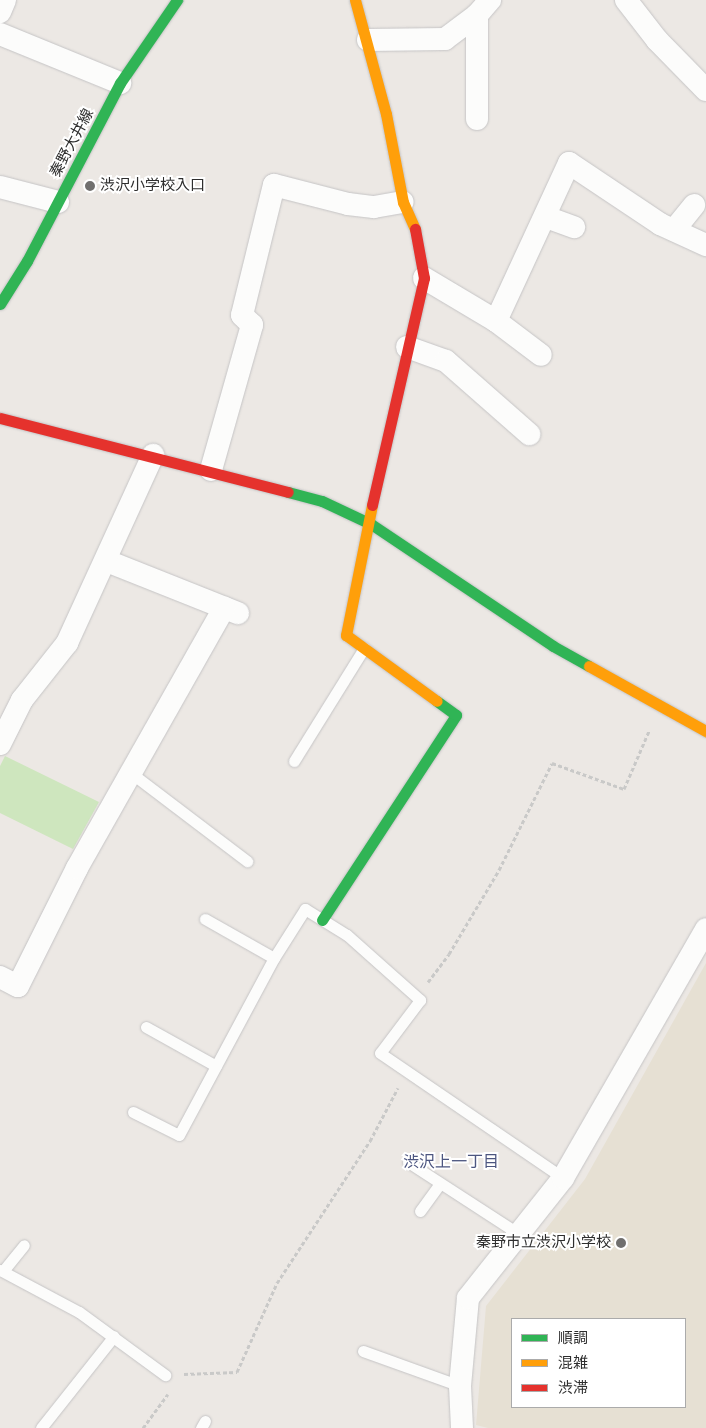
<!DOCTYPE html>
<html>
<head>
<meta charset="utf-8">
<style>
	body { margin:0 }
	#map { position:relative; width:706px; height:1428px; overflow:hidden; background:#ece8e4; font-family:"Source Sans 3","Noto Sans JP",sans-serif }
	div>[style] { position:absolute }
	.education>* { inset:0; background:#e6e0d3 }
	.green>* { inset:0; background:#cee6be }
	.path>* { height:3px; margin-top:-1.5px; transform-origin:0; background:repeating-linear-gradient(90deg,#c9c9c8 0 4px,transparent 0 6.5px) }
	.roads { filter:drop-shadow(0 0 1px #c5c4c5) drop-shadow(0 0 1px #c5c4c5) }
	.lane>* { height:11px; margin:-5.5px; padding:0 5.5px; transform-origin:5.5px; border-radius:5.5px; background:#fcfcfb }
	.street>* { height:22px; margin:-11px; padding:0 11px; transform-origin:11px; border-radius:11px; background:#fcfcfb }
	.fast>* { height:11px; margin:-5.5px; padding:0 5.5px; transform-origin:5.5px; border-radius:5.5px; background:#30b455 }
	.slow>* { height:11px; margin:-5.5px; padding:0 5.5px; transform-origin:5.5px; border-radius:5.5px; background:#ff9f0a }
	.jam>* { height:11px; margin:-5.5px; padding:0 5.5px; transform-origin:5.5px; border-radius:5.5px; background:#e5322d }
	.dots>* { width:14px; height:14px; translate:-50% -50%; box-sizing:border-box; border:2px solid #fff; border-radius:50% }
	span { translate:-50% -50%; white-space:nowrap; text-align:center; line-height:1.15; -webkit-text-stroke:4px #fff; paint-order:stroke }
	.street-label { font-size:15px; color:#2e2e2e }
	.poi-label { font-size:15px; color:#2e2e2e }
	.left { translate:0 -50%; text-align:left }
	.right { translate:-100% -50%; text-align:right }
	.neighbourhood-label { font-size:16px; color:#4d5680 }
	.legend { position:absolute; left:511px; top:1318px; width:175px; height:90px; box-sizing:border-box; background:#fff; border:1px solid #ababab; margin:0; padding:6px 9px; list-style:none; font-size:15px; color:#2e2e2e }
	.legend li { display:flex; align-items:center; gap:10px; height:25px }
	.legend b { width:25px; border:1px solid #ababab }
</style>
</head>
<body>
<div id="map">
	<div class="education">
		<div style="clip-path:polygon(evenodd,706px 963px,706px 1428px,488px 1428px,476px 1425px,486px 1306px,585px 1179px,706px 963px,512px 1319px,685px 1319px,685px 1407px,512px 1407px,512px 1319px)"></div>
	</div>
	<div class="green">
		<div style="clip-path:polygon(5px 756px,99px 802px,73px 849px,0 813px,0 766px)"></div>
	</div>
	<div class="path">
		<div style="left:428px;top:982px;width:35px;rotate:-53deg"></div>
		<div style="left:449px;top:954px;width:98px;rotate:-59.2deg"></div>
		<div style="left:499px;top:870px;width:119px;rotate:-63.6deg"></div>
		<div style="left:552px;top:763px;width:77px;rotate:19.9deg"></div>
		<div style="left:624px;top:789px;width:63px;rotate:-66.7deg"></div>
		<div style="left:184px;top:1374px;width:53px;rotate:-2.2deg"></div>
		<div style="left:237px;top:1372px;width:98px;rotate:-65.8deg"></div>
		<div style="left:277px;top:1283px;width:170px;rotate:-56.8deg"></div>
		<div style="left:370px;top:1141px;width:60px;rotate:-62.2deg"></div>
		<div style="left:143px;top:1428px;width:42px;rotate:-53.7deg"></div>
	</div>
	<div class="roads">
		<div class="lane">
			<div style="left:294px;top:761px;width:133px;rotate:-58.2deg"></div>
			<div style="left:131px;top:773px;width:146px;rotate:37.2deg"></div>
			<div style="left:205px;top:919px;width:79px;rotate:29.5deg"></div>
			<div style="left:146px;top:1027px;width:80px;rotate:29.1deg"></div>
			<div style="left:133px;top:1112px;width:51px;rotate:26.6deg"></div>
			<div style="left:179px;top:1135px;width:201px;rotate:-61.8deg"></div>
			<div style="left:274px;top:958px;width:58px;rotate:-57.7deg"></div>
			<div style="left:305px;top:909px;width:49px;rotate:31.8deg"></div>
			<div style="left:347px;top:935px;width:98px;rotate:41.7deg"></div>
			<div style="left:420px;top:1000px;width:66px;rotate:127deg"></div>
			<div style="left:380px;top:1053px;width:222px;rotate:34.3deg"></div>
			<div style="left:408px;top:1162px;width:132px;rotate:33deg"></div>
			<div style="left:420px;top:1211px;width:34px;rotate:-54deg"></div>
			<div style="left:0;top:1270px;width:89px;rotate:28deg"></div>
			<div style="left:79px;top:1312px;width:107px;rotate:36.2deg"></div>
			<div style="left:3px;top:1271px;width:33px;rotate:-51deg"></div>
			<div style="left:363px;top:1351px;width:103px;rotate:19.8deg"></div>
			<div style="left:41px;top:1428px;width:117px;rotate:-51.6deg"></div>
			<div style="left:201px;top:1428px;width:8px;rotate:-60deg"></div>
		</div>
		<div class="street">
			<div style="left:626px;top:0;width:51px;rotate:52.2deg"></div>
			<div style="left:657px;top:40px;width:70px;rotate:45.6deg"></div>
			<div style="left:0;top:12px;width:13px;rotate:-67deg"></div>
			<div style="left:0;top:34px;width:130px;rotate:22.2deg"></div>
			<div style="left:368px;top:40px;width:77px;rotate:-0.7deg"></div>
			<div style="left:445px;top:39px;width:40px;rotate:-37deg"></div>
			<div style="left:477px;top:15px;width:20px;rotate:-49deg"></div>
			<div style="left:477px;top:119px;width:104px;rotate:-90deg"></div>
			<div style="left:0;top:187px;width:60px;rotate:14.5deg"></div>
			<div style="left:546px;top:217px;width:30px;rotate:20deg"></div>
			<div style="left:674px;top:230px;width:32px;rotate:-51deg"></div>
			<div style="left:424px;top:278px;width:84px;rotate:30.8deg"></div>
			<div style="left:496px;top:321px;width:174px;rotate:-65.2deg"></div>
			<div style="left:569px;top:163px;width:110px;rotate:33.8deg"></div>
			<div style="left:660px;top:224px;width:51px;rotate:24.5deg"></div>
			<div style="left:496px;top:321px;width:56px;rotate:37.1deg"></div>
			<div style="left:407px;top:347px;width:41px;rotate:19.7deg"></div>
			<div style="left:446px;top:361px;width:111px;rotate:41.3deg"></div>
			<div style="left:211px;top:470px;width:151px;rotate:-74.2deg"></div>
			<div style="left:252px;top:325px;width:14px;rotate:-135deg"></div>
			<div style="left:242px;top:315px;width:134px;rotate:-76.2deg"></div>
			<div style="left:274px;top:185px;width:76px;rotate:14.4deg"></div>
			<div style="left:348px;top:204px;width:26px;rotate:7deg"></div>
			<div style="left:374px;top:207px;width:29px;rotate:-10deg"></div>
			<div style="left:107px;top:561px;width:141px;rotate:21.7deg"></div>
			<div style="left:0;top:744px;width:49px;rotate:-63.4deg"></div>
			<div style="left:22px;top:700px;width:73px;rotate:-51.7deg"></div>
			<div style="left:67px;top:643px;width:207px;rotate:-65.4deg"></div>
			<div style="left:0;top:977px;width:20px;rotate:27deg"></div>
			<div style="left:18px;top:986px;width:132px;rotate:-63.4deg"></div>
			<div style="left:77px;top:868px;width:299px;rotate:-60.5deg"></div>
			<div style="left:462px;top:1428px;width:42px;rotate:-92.7deg"></div>
			<div style="left:460px;top:1386px;width:88px;rotate:-84.8deg"></div>
			<div style="left:468px;top:1298px;width:153px;rotate:-51.6deg"></div>
			<div style="left:563px;top:1178px;width:287px;rotate:-60.1deg"></div>
		</div>
		<div class="fast">
			<div style="left:0;top:304px;width:51px;rotate:-57.9deg"></div>
			<div style="left:27px;top:261px;width:201px;rotate:-62.4deg"></div>
			<div style="left:120px;top:83px;width:101px;rotate:-55.5deg"></div>
			<div style="left:288px;top:492px;width:35px;rotate:15deg"></div>
			<div style="left:322px;top:501px;width:54px;rotate:25.1deg"></div>
			<div style="left:371px;top:524px;width:219px;rotate:33.8deg"></div>
			<div style="left:553px;top:646px;width:41px;rotate:29.1deg"></div>
			<div style="left:322px;top:920px;width:245px;rotate:-56.8deg"></div>
			<div style="left:456px;top:715px;width:24px;rotate:-144deg"></div>
		</div>
		<div class="slow">
			<div style="left:355px;top:0;width:118px;rotate:74.8deg"></div>
			<div style="left:386px;top:114px;width:90px;rotate:79.1deg"></div>
			<div style="left:403px;top:202px;width:30px;rotate:66deg"></div>
			<div style="left:372px;top:505px;width:133px;rotate:101.3deg"></div>
			<div style="left:346px;top:635px;width:112px;rotate:36deg"></div>
			<div style="left:589px;top:666px;width:134px;rotate:29.1deg"></div>
		</div>
		<div class="jam">
			<div style="left:0;top:418px;width:297px;rotate:14.4deg"></div>
			<div style="left:372px;top:505px;width:233px;rotate:-77.1deg"></div>
			<div style="left:424px;top:278px;width:50px;rotate:-100.4deg"></div>
		</div>
	</div>
	<div class="dots">
		<div style="left:90px;top:186px;background:#706f6e"></div>
		<div style="left:621px;top:1243px;background:#706f6e"></div>
	</div>
	<div class="street-label">
		<span style="left:72px;top:143px;rotate:-62deg">秦野大井線</span>
	</div>
	<div class="poi-label">
		<span class="left" style="left:100px;top:186px">渋沢小学校入口</span>
		<span class="right" style="left:611px;top:1243px">秦野市立渋沢小学校</span>
	</div>
	<div class="neighbourhood-label">
		<span style="left:451px;top:1162px">渋沢上一丁目</span>
	</div>
	<ul class="legend">
	<li><b style="height:6px;background:#30b455"></b>順調</li>
	<li><b style="height:6px;background:#ff9f0a"></b>混雑</li>
	<li><b style="height:6px;background:#e5322d"></b>渋滞</li>
	</ul>
</div>
</body>
</html>
